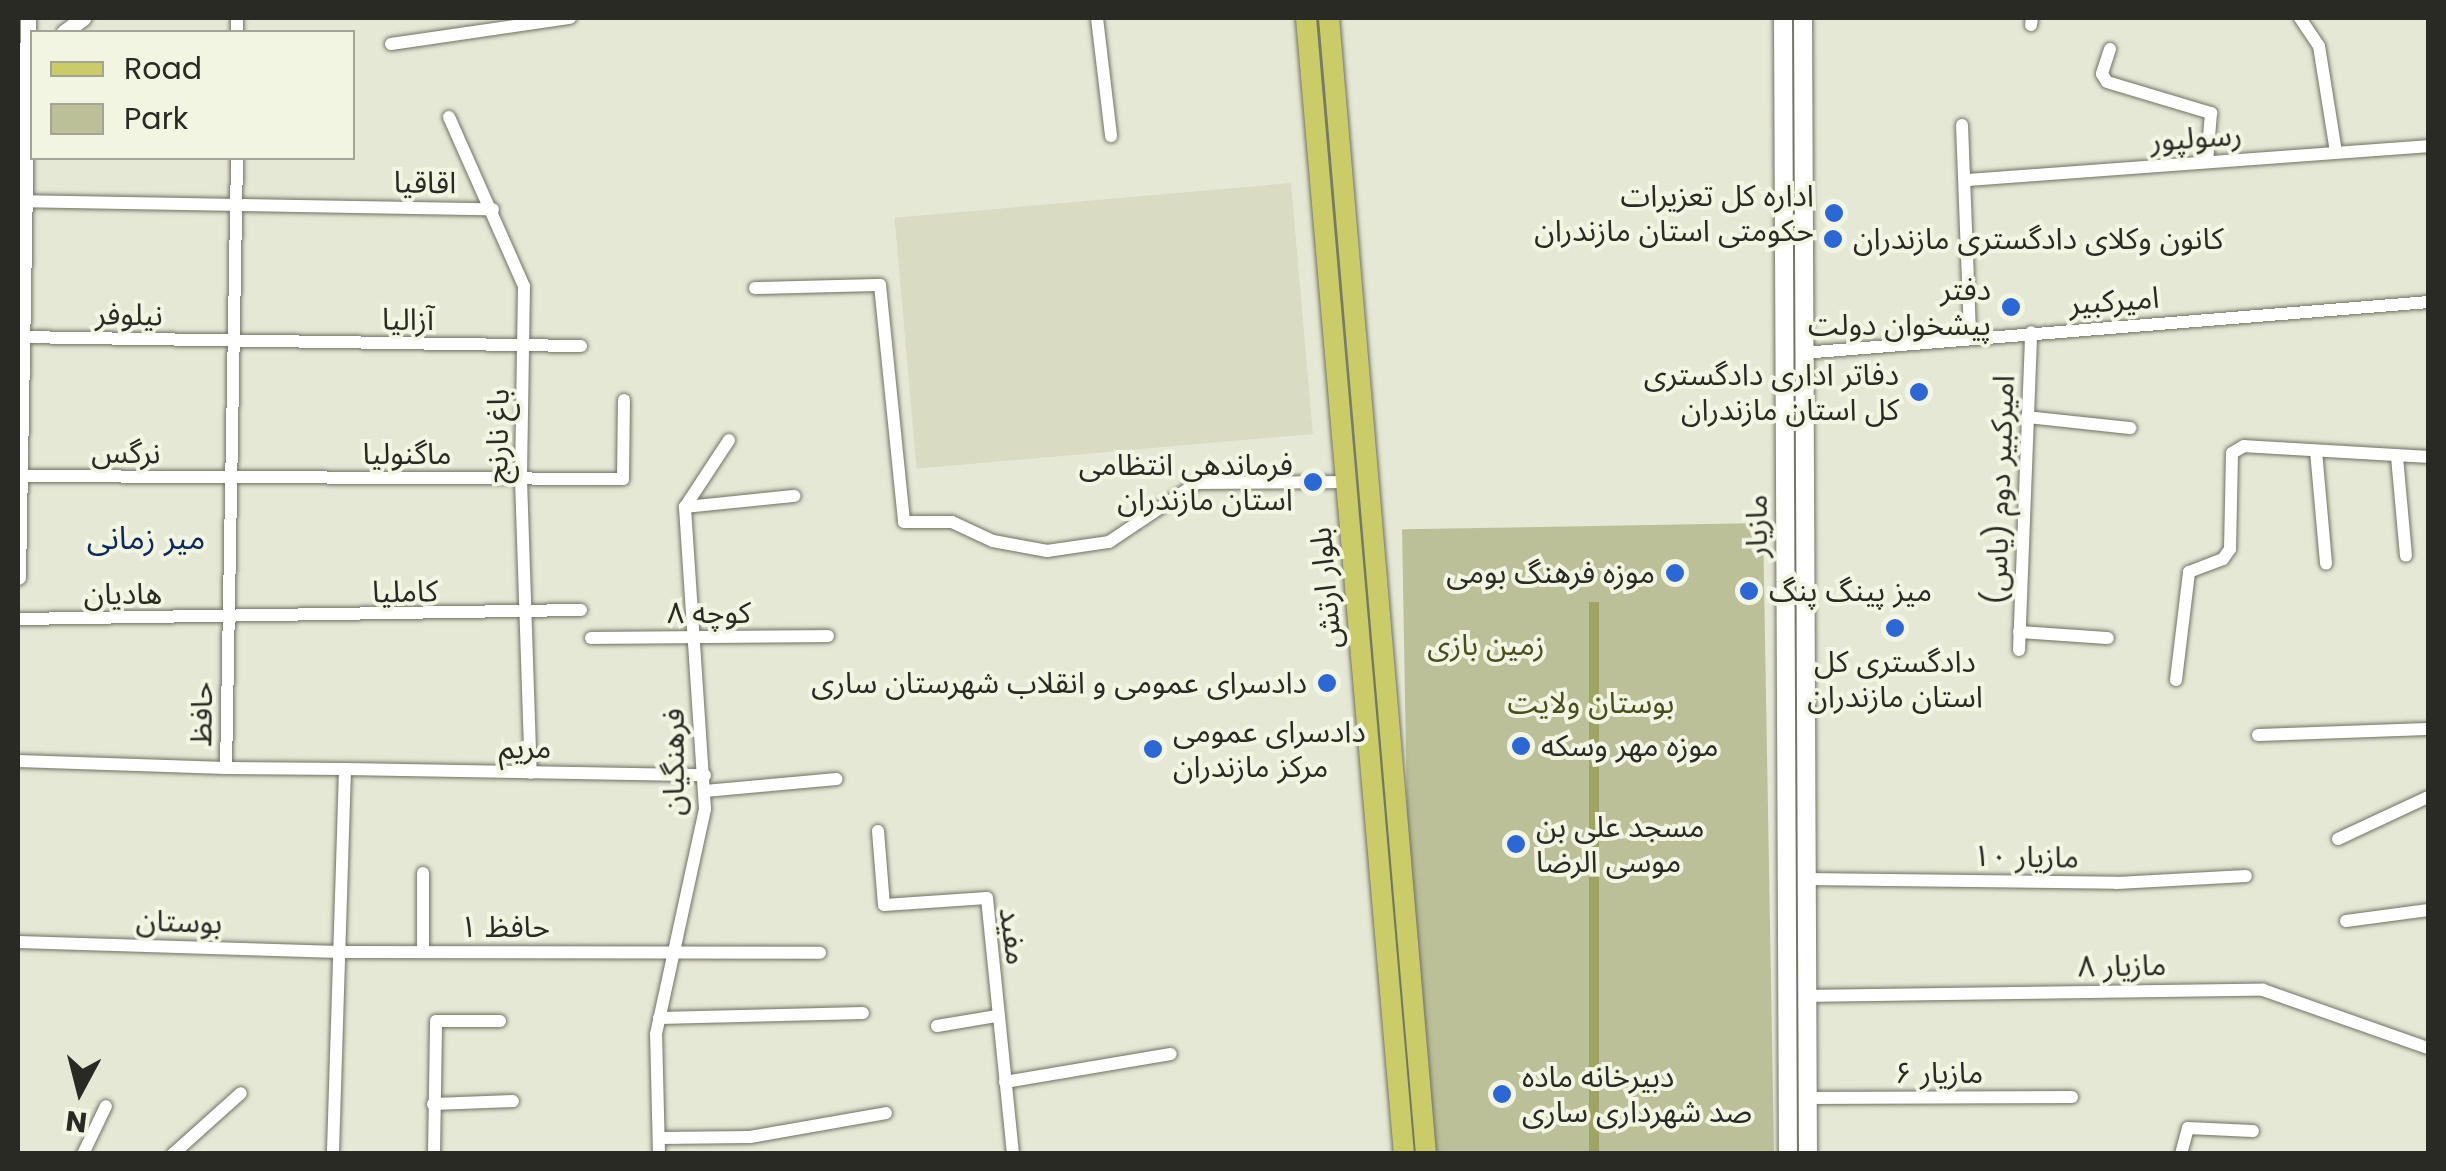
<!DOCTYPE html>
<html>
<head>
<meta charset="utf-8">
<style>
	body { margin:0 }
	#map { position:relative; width:2446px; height:1171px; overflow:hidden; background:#e6e8d6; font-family:Poppins,"Noto Sans Arabic",sans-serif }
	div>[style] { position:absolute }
	.built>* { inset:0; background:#d9dcc3; transform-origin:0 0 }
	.green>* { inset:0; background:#bcc098; transform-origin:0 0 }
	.water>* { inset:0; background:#9fa463; transform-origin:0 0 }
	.roads { filter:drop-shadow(0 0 2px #707262) drop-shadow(0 0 2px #707262) }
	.minor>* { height:12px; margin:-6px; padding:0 6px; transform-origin:6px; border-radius:6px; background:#fff }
	.tertiary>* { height:15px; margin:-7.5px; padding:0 7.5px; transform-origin:7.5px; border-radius:7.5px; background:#fff }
	.secondary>* { height:18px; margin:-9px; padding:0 9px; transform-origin:9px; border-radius:9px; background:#fff }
	.primary>* { height:20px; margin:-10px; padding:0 10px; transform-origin:10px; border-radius:10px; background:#cacd67 }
	.dots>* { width:28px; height:28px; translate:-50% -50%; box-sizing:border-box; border:5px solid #f3f5e3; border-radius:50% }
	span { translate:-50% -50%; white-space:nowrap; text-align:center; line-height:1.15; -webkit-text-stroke:8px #f3f5e3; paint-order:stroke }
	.street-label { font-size:30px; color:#292a24 }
	.poi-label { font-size:30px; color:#292a24 }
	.right { translate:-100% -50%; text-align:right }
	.left { translate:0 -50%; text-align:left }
	.park-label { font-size:30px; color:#4a4d1c }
	.neighbourhood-label { font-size:32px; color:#0c295d }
	.frame { position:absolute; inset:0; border:20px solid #292a24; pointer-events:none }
	.legend { position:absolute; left:30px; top:30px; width:325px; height:130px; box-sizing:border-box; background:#f3f5e3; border:2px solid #a2a497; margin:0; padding:12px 18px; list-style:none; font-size:30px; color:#292a24 }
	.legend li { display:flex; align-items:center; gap:20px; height:50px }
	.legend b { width:50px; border:2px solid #a2a497 }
	.north { position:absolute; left:30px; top:1041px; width:100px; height:100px; -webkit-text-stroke:8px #f3f5e3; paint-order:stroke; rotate:187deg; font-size:28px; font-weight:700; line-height:40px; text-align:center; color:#292a24 }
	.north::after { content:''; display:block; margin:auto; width:35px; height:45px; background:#292a24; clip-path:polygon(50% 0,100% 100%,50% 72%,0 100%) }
</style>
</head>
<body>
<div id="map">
	<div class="built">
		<div style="left:1291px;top:183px;width:252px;height:398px;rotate:85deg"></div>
	</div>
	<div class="green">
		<div style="clip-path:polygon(1312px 18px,1322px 18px,1354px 324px,1340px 325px)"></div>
		<div style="clip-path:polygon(1796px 18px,1800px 519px,1789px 518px,1788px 19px)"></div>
		<div style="clip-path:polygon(1367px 504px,1422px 1149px,1411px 1149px,1354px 505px)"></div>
		<div style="left:1763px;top:523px;width:630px;height:361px;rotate:89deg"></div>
		<div style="clip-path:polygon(1801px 529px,1801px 913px,1792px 913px,1789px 530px)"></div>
		<div style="clip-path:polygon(1793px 998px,1802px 998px,1804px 1153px,1792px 1154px)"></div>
	</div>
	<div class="water">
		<div style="left:1589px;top:602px;width:10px;height:551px"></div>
	</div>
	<div class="roads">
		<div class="minor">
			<div style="left:1097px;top:18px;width:119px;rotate:83.2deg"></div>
			<div style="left:2300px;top:18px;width:34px;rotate:56deg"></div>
			<div style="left:2319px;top:46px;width:107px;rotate:80.9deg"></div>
			<div style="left:2031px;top:25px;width:7px;rotate:-82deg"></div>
			<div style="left:237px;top:32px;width:14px;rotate:-90deg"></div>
			<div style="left:391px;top:44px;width:181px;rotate:-8.3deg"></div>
			<div style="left:2110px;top:49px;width:26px;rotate:108deg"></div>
			<div style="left:2102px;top:74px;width:9px;rotate:58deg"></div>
			<div style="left:2107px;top:82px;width:109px;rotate:16.6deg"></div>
			<div style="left:2211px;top:113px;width:49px;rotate:94.7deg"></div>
			<div style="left:449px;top:117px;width:185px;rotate:66.1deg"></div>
			<div style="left:524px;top:286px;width:193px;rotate:90.9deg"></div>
			<div style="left:521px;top:479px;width:294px;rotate:88.1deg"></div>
			<div style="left:1962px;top:125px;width:213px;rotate:87.8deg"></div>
			<div style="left:237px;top:158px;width:610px;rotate:91.03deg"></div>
			<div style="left:226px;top:768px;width:119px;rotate:0.5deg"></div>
			<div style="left:345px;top:769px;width:385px;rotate:91.8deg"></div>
			<div style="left:1967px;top:180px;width:462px;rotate:-4.2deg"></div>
			<div style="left:18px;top:201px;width:475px;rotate:1deg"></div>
			<div style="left:755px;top:288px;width:125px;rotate:-1.4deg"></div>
			<div style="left:880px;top:285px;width:238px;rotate:84.2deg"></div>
			<div style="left:904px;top:522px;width:48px"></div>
			<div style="left:952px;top:522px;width:45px;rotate:24.9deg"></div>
			<div style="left:993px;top:541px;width:55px;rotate:10.5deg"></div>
			<div style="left:1047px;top:551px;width:63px;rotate:-8.3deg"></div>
			<div style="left:1109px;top:542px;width:106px;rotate:-33.8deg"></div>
			<div style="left:1197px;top:483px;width:150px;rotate:-0.4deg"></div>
			<div style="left:18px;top:337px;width:563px;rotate:0.92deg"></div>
			<div style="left:1803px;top:353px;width:627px;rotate:-4.66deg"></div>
			<div style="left:2027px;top:417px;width:104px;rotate:6.1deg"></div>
			<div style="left:2316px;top:451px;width:113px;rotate:84.9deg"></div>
			<div style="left:2397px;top:457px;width:99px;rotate:84.8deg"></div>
			<div style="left:18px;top:476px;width:605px;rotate:0.28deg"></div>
			<div style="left:623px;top:479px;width:79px;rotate:-89.3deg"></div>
			<div style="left:685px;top:507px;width:110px;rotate:-5.8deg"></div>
			<div style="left:18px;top:619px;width:563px;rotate:-0.92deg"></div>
			<div style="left:2019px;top:632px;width:89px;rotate:3.9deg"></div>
			<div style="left:591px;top:638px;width:237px;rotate:-0.5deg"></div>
			<div style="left:2019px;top:650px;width:318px;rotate:-87.8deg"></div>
			<div style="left:2176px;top:680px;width:109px;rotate:-83.1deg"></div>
			<div style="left:2189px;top:572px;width:36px;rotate:-21deg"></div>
			<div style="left:2223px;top:559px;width:12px;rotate:-55deg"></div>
			<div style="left:2230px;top:549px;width:96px;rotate:-88.8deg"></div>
			<div style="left:2232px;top:453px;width:14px;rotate:-30deg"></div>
			<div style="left:2244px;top:446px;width:184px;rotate:3.4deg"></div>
			<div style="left:2258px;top:735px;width:170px;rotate:-2deg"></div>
			<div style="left:18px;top:761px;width:208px;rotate:1.9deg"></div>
			<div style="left:345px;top:769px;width:360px;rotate:1deg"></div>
			<div style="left:705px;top:791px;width:132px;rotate:-5.2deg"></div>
			<div style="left:878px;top:831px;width:74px;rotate:85.4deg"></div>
			<div style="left:884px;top:905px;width:103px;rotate:-3.9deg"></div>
			<div style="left:987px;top:898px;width:257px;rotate:84.2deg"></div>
			<div style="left:2338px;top:839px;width:99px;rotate:-25deg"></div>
			<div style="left:1806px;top:879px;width:311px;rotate:0.7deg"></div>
			<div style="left:2117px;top:883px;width:129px;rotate:-3.1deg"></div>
			<div style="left:2346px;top:921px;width:83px;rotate:-7.6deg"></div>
			<div style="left:18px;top:942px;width:321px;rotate:1.8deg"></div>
			<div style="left:339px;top:952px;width:481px;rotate:0.1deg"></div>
			<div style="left:423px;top:952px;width:79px;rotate:-90deg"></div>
			<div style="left:1807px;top:996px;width:456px;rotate:-0.8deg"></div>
			<div style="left:2263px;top:990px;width:175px;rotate:19.4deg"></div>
			<div style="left:659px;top:1018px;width:204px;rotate:-1.4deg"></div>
			<div style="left:937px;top:1026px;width:61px;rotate:-9.5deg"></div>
			<div style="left:1005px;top:1082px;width:168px;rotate:-9.6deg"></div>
			<div style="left:1807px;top:1098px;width:265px;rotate:-0.2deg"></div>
			<div style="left:433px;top:1104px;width:80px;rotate:-2.1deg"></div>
			<div style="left:659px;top:1138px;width:91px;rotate:-0.6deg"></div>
			<div style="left:750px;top:1137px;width:138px;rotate:-10deg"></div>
			<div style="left:83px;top:1154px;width:53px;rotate:-64.4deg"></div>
			<div style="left:173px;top:1154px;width:91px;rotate:-41.9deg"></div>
			<div style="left:434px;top:1154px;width:133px;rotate:-89.1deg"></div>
			<div style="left:436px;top:1021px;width:64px"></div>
			<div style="left:659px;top:1154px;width:120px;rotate:-91.4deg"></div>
			<div style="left:656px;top:1034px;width:230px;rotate:-77.7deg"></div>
			<div style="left:705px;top:809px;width:303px;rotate:-93.8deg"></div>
			<div style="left:685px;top:507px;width:80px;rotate:-56.7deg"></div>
			<div style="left:2181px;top:1154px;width:27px;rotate:-75deg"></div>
			<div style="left:2188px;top:1128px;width:65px;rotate:2.6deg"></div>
		</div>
		<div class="tertiary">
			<div style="left:64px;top:32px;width:24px;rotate:-36deg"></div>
			<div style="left:18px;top:577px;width:559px;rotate:-88.98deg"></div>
		</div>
		<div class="secondary">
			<div style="left:1783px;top:18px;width:1136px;rotate:89.75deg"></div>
			<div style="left:1803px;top:18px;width:1136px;rotate:89.75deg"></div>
		</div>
		<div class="primary">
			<div style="left:1306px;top:18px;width:1140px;rotate:85.07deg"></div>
			<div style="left:1329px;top:18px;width:1140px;rotate:85.12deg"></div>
		</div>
	</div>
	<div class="dots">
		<div style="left:1834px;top:213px;background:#2b68d5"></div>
		<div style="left:1833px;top:239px;background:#2b68d5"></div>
		<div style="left:2011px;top:307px;background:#2b68d5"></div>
		<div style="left:1919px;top:392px;background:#2b68d5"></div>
		<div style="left:1313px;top:482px;background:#2b68d5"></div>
		<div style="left:1675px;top:573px;background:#2b68d5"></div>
		<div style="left:1749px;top:591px;background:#2b68d5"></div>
		<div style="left:1895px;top:628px;background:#2b68d5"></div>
		<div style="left:1327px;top:683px;background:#2b68d5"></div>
		<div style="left:1521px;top:746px;background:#2b68d5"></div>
		<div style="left:1153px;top:749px;background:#2b68d5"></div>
		<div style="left:1516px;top:844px;background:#2b68d5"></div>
		<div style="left:1502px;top:1094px;background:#2b68d5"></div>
	</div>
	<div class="street-label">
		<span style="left:2196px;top:138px;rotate:-4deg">رسولپور</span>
		<span style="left:425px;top:183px;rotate:1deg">اقاقیا</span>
		<span style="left:2114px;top:301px;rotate:-4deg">امیرکبیر</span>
		<span style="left:129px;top:315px;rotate:1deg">نیلوفر</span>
		<span style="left:408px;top:320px;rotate:1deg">آزالیا</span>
		<span style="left:498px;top:436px;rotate:-89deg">باغ نارنج</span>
		<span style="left:126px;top:453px;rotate:1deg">نرگس</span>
		<span style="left:407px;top:454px">ماگنولیا</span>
		<span style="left:2000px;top:490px;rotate:-88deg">امیرکبیر دوم (یاس)</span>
		<span style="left:1757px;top:526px;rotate:-90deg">مازیار</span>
		<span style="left:1326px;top:588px;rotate:-95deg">بلوار ارتش</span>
		<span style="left:405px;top:592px;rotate:-1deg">کاملیا</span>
		<span style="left:123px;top:594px">هادیان</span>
		<span style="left:709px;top:613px">کوچه ۸</span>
		<span style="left:202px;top:714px;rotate:-89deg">حافظ</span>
		<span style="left:525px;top:748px">مریم</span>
		<span style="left:674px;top:762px;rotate:-90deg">فرهنگیان</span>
		<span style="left:2026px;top:857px;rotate:1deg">مازیار ١٠</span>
		<span style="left:179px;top:922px;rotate:2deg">بوستان</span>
		<span style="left:505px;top:927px">حافظ ۱</span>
		<span style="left:1013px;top:936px;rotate:82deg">مفید</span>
		<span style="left:2122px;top:966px;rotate:-1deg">مازیار ٨</span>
		<span style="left:1939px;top:1073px">مازیار ۶</span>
	</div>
	<div class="poi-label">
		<span class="right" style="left:1814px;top:213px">اداره کل تعزیرات<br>حکومتی استان مازندران</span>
		<span class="left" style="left:1853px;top:239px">کانون وکلای دادگستری مازندران</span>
		<span class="right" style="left:1991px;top:307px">دفتر<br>پیشخوان دولت</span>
		<span class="right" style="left:1899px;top:392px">دفاتر اداری دادگستری<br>کل استان مازندران</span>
		<span class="right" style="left:1293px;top:482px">فرماندهی انتظامی<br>استان مازندران</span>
		<span class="right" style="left:1655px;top:573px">موزه فرهنگ بومی</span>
		<span class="left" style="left:1769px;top:591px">میز پینگ پنگ</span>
		<span style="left:1895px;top:679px">دادگستری کل<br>استان مازندران</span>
		<span class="right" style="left:1307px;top:683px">دادسرای عمومی و انقلاب شهرستان ساری</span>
		<span class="left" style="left:1173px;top:749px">دادسرای عمومی<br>مرکز مازندران</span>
		<span class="left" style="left:1541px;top:746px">موزه مهر وسکه</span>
		<span class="left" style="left:1536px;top:844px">مسجد علی بن<br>موسی الرضا</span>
		<span class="left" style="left:1522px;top:1094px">دبیرخانه ماده<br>صد شهرداری ساری</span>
	</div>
	<div class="park-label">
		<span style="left:1486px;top:645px">زمین بازی</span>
		<span style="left:1591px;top:703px">بوستان ولایت</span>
	</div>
	<div class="neighbourhood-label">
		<span style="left:146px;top:538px">میر زمانی</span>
	</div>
	<div class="frame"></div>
	<ul class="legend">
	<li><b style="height:12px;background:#cacd67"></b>Road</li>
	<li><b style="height:28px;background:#bcc098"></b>Park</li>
	</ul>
	<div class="north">N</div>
</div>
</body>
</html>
